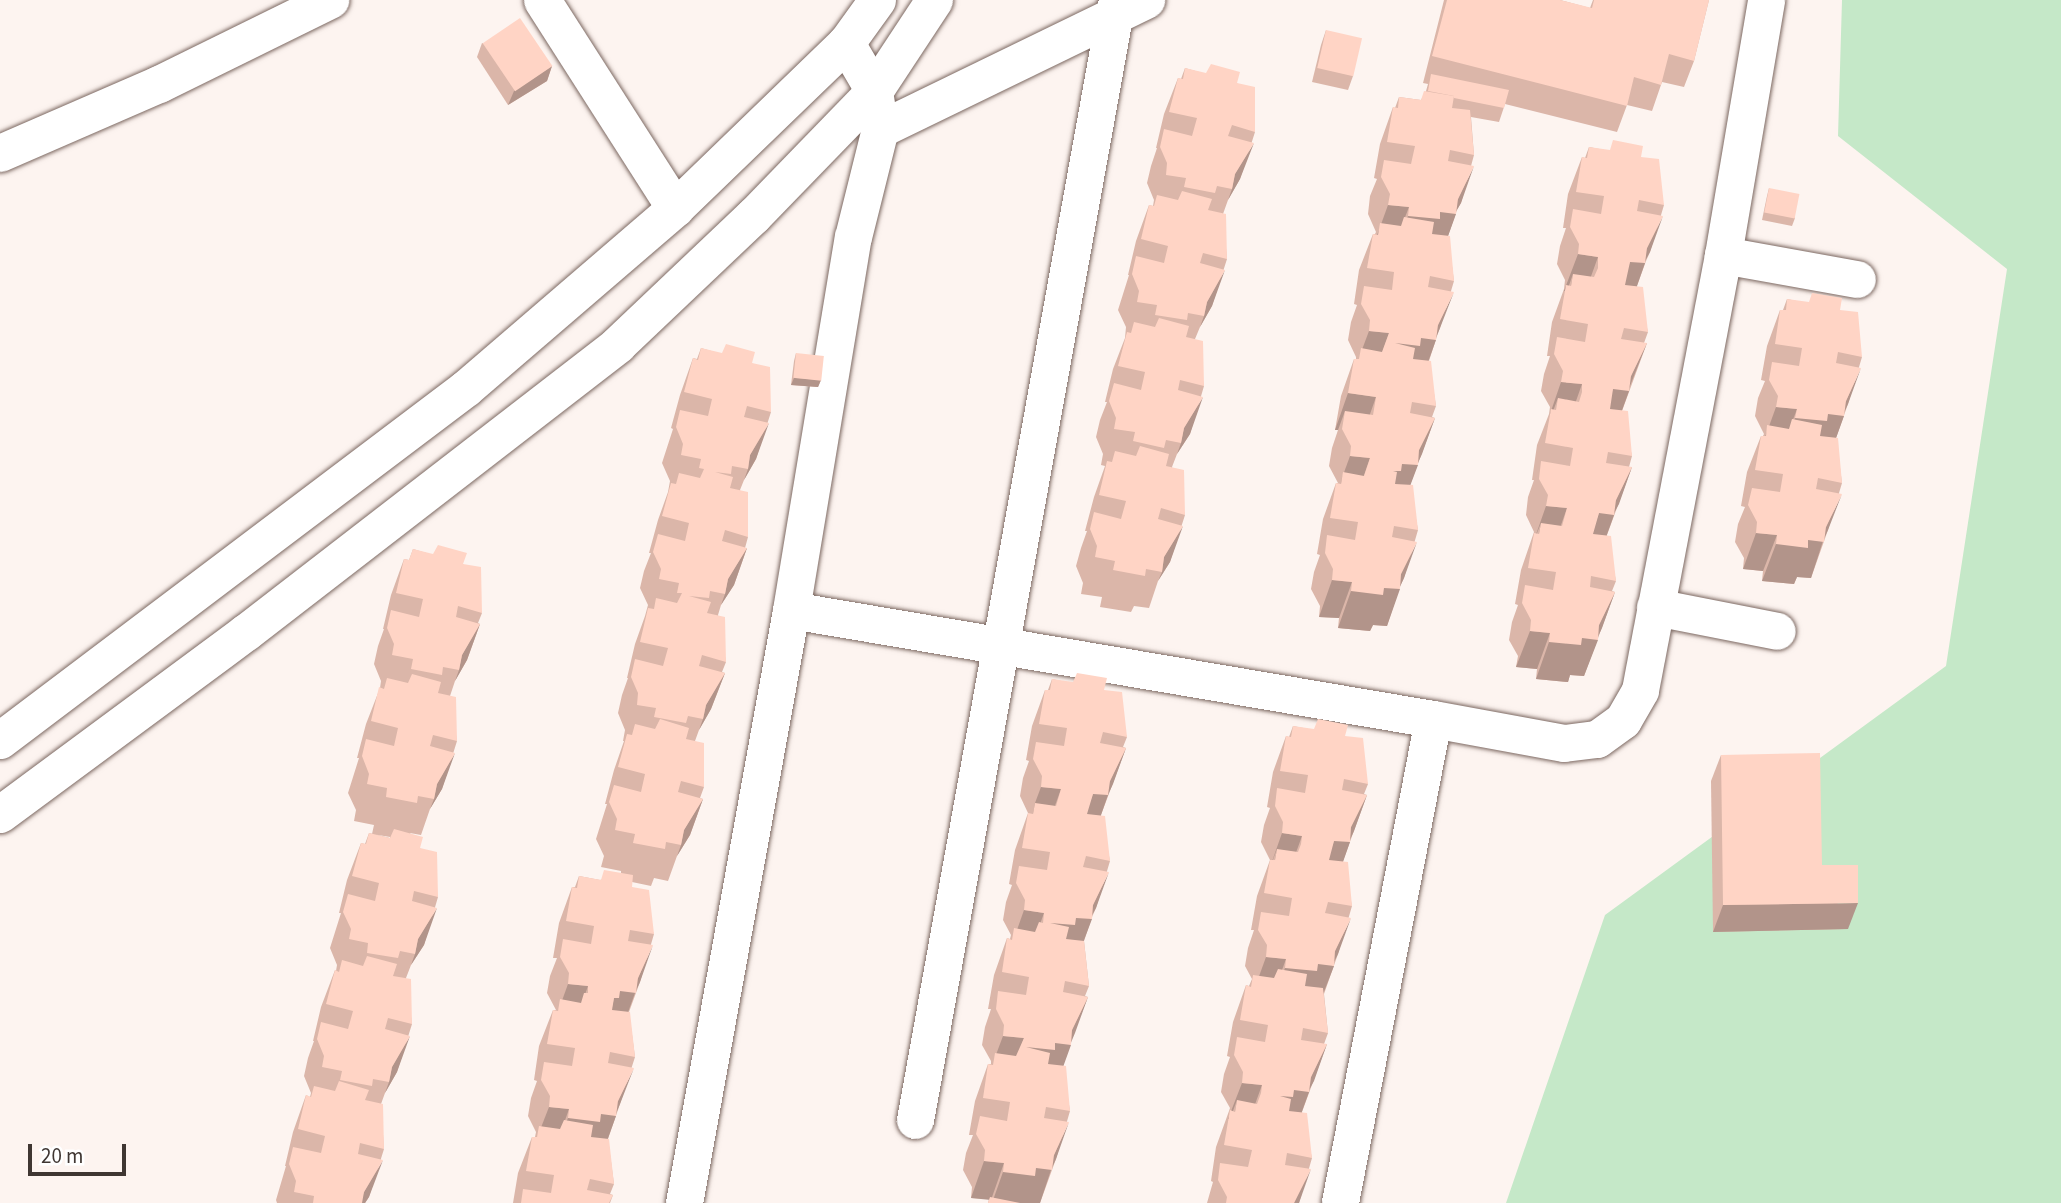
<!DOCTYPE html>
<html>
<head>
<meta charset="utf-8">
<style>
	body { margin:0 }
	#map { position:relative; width:2061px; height:1203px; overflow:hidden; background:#fdf4f0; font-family:"Source Sans 3",sans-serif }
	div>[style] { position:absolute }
	.green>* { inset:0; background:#c5e8c8 }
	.roads { filter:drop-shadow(0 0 2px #7c6861) drop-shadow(0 0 2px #7c6861) }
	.minor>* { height:37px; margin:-18.5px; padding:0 18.5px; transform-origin:18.5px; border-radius:18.5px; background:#fff }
	.wall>* { inset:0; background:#dbb6a9 }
	.shaded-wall>* { inset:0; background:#b2948a }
	.building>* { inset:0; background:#ffd4c5; transform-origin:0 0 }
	span { translate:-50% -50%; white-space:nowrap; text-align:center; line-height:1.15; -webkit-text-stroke:6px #fff; paint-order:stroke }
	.scale { position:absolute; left:28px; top:1144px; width:98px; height:32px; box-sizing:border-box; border:4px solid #3f3632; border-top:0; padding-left:9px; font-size:21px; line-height:24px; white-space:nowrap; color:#3f3632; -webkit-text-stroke:5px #fff; paint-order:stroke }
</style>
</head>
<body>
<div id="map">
	<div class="green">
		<div style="clip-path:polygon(1842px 0,2061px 0,2061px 1203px,1506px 1203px,1605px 915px,1946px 666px,2007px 269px,1838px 136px)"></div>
	</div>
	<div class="roads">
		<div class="minor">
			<div style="left:542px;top:0;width:247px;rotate:57.4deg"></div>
			<div style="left:880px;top:129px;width:296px;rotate:-25.9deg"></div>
			<div style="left:0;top:153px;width:173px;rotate:-23.5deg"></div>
			<div style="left:159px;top:84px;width:191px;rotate:-26.2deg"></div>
			<div style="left:1723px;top:255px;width:136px;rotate:10.2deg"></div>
			<div style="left:1655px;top:607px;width:124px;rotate:11.1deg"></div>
			<div style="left:791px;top:610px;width:651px;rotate:9.64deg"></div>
			<div style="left:1433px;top:719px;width:493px;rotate:100.9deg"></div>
			<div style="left:1433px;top:719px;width:133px;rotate:10.4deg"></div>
			<div style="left:1564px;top:743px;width:33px;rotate:-7deg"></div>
			<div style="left:1597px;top:739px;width:32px;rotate:-36deg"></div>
			<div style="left:1623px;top:720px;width:34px;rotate:-60deg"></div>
			<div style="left:1640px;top:690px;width:443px;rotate:-79.2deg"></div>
			<div style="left:1723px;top:255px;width:259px;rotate:-80.4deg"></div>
			<div style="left:0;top:740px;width:584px;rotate:-37.07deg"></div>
			<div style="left:466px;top:388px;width:276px;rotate:-40.7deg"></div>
			<div style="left:675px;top:208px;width:238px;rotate:-44deg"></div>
			<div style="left:846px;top:43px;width:53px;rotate:-54.2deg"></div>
			<div style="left:0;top:814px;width:306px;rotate:-36.5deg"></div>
			<div style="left:246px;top:632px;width:470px;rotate:-37.7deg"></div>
			<div style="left:618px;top:344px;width:186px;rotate:-43.5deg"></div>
			<div style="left:753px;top:216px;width:174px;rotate:-45.9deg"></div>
			<div style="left:874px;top:91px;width:109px;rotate:-56.6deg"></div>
			<div style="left:915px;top:1120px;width:1138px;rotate:-79.78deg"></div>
			<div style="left:684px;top:1203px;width:603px;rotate:-79.77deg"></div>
			<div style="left:791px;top:610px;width:378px;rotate:-80.6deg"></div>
			<div style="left:853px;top:237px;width:111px;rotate:-76deg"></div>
			<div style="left:880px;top:129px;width:38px;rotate:-99deg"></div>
			<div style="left:874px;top:91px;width:56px;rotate:-120.3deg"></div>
		</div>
	</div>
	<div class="wall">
		<div style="clip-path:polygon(1444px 0,1560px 0,1590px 8px,1593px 0,1709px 0,1694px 61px,1684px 87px,1662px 82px,1652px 111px,1627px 105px,1617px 132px,1505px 104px,1499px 122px,1471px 117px,1474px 155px,1461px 203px,1457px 210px,1448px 236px,1454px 281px,1440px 328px,1437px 336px,1429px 361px,1436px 406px,1432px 417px,1435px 418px,1410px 485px,1418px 530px,1404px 578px,1400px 586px,1387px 626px,1373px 625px,1370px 631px,1338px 628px,1339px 618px,1319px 617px,1320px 606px,1311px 589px,1314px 572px,1320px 555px,1317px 554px,1323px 519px,1336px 483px,1338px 483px,1329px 466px,1332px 448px,1338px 430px,1335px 430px,1341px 396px,1354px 359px,1356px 359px,1356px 357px,1348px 340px,1351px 322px,1357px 305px,1354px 304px,1359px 270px,1373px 234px,1375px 234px,1376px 232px,1368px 214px,1370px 196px,1377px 179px,1374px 178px,1380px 144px,1393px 107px,1395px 108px,1399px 97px,1421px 100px,1426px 91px,1428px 84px,1423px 83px)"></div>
		<div style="clip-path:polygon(1326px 30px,1353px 76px,1348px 90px,1312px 82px,1321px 45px)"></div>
		<div style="clip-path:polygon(482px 43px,552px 66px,547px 81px,508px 105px,477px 57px)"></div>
		<div style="clip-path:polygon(1185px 68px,1237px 83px,1255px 132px,1240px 179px,1228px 200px,1223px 214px,1227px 259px,1212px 306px,1200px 327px,1195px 339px,1204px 386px,1190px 434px,1177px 454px,1172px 467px,1185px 515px,1170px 562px,1158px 581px,1149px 608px,1134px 606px,1131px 612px,1100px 607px,1102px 597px,1081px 594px,1083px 583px,1076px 566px,1081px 548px,1087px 531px,1085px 531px,1094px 497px,1105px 466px,1101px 465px,1103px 454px,1096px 437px,1100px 420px,1107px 402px,1105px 402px,1113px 369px,1125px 338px,1126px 327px,1118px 310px,1129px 275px,1128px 275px,1136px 241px,1149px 205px,1153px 206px,1154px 200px,1147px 183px,1151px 166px,1157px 148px,1156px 148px,1164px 114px,1178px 78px,1181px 79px)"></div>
		<div style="clip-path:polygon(1589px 147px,1641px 157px,1664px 205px,1650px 252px,1646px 261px,1637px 286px,1648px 332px,1644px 343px,1647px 343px,1622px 411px,1632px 456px,1629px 467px,1632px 467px,1607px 535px,1616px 581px,1612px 591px,1615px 592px,1584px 676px,1570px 675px,1568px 682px,1536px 679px,1537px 669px,1516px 667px,1518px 656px,1509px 640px,1512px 622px,1518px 605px,1515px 604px,1521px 570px,1534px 532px,1526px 515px,1528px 497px,1534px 480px,1532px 480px,1537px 445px,1549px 414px,1550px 407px,1541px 391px,1544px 374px,1550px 356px,1547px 356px,1552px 322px,1564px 289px,1565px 280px,1557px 264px,1560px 246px,1566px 228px,1563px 228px,1568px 194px,1582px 157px,1585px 158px)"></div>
		<div style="clip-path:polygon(1769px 188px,1795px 218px,1792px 226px,1762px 220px,1767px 196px)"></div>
		<div style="clip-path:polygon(1787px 299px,1840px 310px,1862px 357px,1848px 404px,1836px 438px,1842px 483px,1828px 530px,1811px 578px,1797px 577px,1794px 584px,1762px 581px,1763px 571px,1743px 569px,1744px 558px,1735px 542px,1738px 524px,1745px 507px,1741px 506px,1747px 472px,1761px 436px,1763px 436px,1764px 434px,1755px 416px,1758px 398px,1765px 381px,1761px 380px,1767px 346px,1780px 310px,1783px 310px)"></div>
		<div style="clip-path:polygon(701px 348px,752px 363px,771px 412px,756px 459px,744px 480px,740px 490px,748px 537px,745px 548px,747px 548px,734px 585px,721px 605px,718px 615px,726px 662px,722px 672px,725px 673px,711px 709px,699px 730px,695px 741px,704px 787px,700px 798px,703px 799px,690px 835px,677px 856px,668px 881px,654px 878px,651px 886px,632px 882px,632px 887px,654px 934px,640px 982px,629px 1012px,635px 1057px,620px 1104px,608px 1139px,614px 1184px,610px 1194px,613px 1195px,610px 1203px,513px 1203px,518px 1173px,532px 1137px,535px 1137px,536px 1132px,528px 1116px,531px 1098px,537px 1081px,534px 1080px,539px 1046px,553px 1010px,556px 1010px,547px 993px,550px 976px,557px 958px,553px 958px,559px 923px,572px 887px,575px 887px,579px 876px,600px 880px,621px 873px,621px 871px,601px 867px,604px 856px,596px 839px,607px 804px,605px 804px,614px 770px,624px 741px,623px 741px,625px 730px,618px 713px,622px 695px,628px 678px,627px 678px,635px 644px,645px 616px,648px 605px,640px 588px,644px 571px,651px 553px,649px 553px,658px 520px,668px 492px,670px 481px,662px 463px,673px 429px,671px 428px,680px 395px,693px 358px,697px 359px)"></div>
		<div style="clip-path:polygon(796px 353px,821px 380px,818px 387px,791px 385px,794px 361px)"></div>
		<div style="clip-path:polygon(413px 549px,463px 564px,482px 613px,478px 623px,480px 624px,467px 660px,455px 681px,450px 696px,457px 741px,442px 789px,430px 809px,421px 835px,410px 833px,420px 848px,438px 897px,424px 945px,411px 965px,406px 978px,412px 1024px,397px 1072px,385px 1093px,381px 1104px,384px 1149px,369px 1197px,365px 1203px,277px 1203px,276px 1200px,286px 1166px,285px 1166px,293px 1132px,306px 1095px,310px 1097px,311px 1093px,304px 1076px,308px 1058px,314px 1041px,313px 1041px,321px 1007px,335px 970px,336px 971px,337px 965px,330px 948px,341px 913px,339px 913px,347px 880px,361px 843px,365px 844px,369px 833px,390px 838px,390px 837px,372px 834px,374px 825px,354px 821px,356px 810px,348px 793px,359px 758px,357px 758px,366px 724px,380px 688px,381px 681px,374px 664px,378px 646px,384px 629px,383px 629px,391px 595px,404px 559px,409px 560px)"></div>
		<div style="clip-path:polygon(1052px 679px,1104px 690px,1127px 737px,1123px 747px,1126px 748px,1101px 815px,1110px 861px,1096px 908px,1092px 917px,1084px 941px,1089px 986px,1085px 996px,1088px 997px,1071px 1040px,1063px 1066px,1070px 1111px,1056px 1159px,1040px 1203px,988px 1203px,989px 1199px,971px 1198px,972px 1187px,963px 1170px,966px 1153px,973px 1135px,969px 1135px,975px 1101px,988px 1064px,991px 1064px,991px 1061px,982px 1045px,985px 1027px,991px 1009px,988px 1009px,994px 975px,1007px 938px,1010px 939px,1011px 935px,1003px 920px,1006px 902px,1012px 885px,1009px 884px,1015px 850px,1028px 813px,1020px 796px,1023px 778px,1029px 761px,1026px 760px,1032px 726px,1045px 690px,1048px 690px)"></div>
		<div style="clip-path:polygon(1293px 726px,1345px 736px,1368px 784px,1364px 794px,1367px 795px,1343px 861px,1352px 906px,1338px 954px,1324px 994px,1328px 1033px,1324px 1044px,1327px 1044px,1302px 1112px,1312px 1158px,1299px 1203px,1207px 1203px,1213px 1182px,1211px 1181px,1216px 1147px,1229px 1111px,1230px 1108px,1221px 1092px,1224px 1074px,1230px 1057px,1227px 1056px,1233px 1022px,1246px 985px,1249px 986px,1252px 979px,1245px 966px,1248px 948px,1254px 930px,1251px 930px,1257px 896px,1270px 860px,1261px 842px,1264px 825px,1270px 808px,1267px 807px,1273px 772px,1286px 736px,1289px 737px)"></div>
		<div style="clip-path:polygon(1721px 755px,1822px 865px,1848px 929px,1713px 932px,1711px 781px)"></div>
	</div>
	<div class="shaded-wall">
		<div style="clip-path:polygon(552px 66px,547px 81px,508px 105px,514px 91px)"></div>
		<div style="clip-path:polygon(1254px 143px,1240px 179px,1228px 200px,1232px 189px,1235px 174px)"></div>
		<div style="clip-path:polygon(1474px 166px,1461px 203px,1455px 213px,1456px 214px,1443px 250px,1394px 252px,1408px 216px,1440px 212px,1458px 199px)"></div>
		<div style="clip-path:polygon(1388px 205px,1409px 207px,1395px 243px,1375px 241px)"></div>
		<div style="clip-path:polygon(1663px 216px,1650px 252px,1644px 263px,1645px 263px,1632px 300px,1616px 298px,1630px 262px,1647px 248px)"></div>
		<div style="clip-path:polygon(1578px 254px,1598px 257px,1585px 293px,1571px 286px,1573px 274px,1567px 291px,1564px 291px)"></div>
		<div style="clip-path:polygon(1225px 270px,1212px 306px,1200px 327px,1204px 316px,1207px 302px)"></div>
		<div style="clip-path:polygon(1454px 292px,1440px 328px,1435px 340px,1436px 340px,1423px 376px,1395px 343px,1421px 338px,1438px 325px)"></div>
		<div style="clip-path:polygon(1369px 331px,1389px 333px,1376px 370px,1360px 355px)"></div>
		<div style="clip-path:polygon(1647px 343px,1628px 391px,1629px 391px,1616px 427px,1600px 426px,1613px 389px,1631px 376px)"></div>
		<div style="clip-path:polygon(1861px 368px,1848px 404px,1843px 415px,1844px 416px,1831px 452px,1782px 454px,1795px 418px,1828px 414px,1846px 401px)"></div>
		<div style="clip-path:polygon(794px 378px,821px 380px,818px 387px,791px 385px)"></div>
		<div style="clip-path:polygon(1561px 382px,1582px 384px,1569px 421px,1558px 398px,1550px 419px,1550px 414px)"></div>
		<div style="clip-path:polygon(1348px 393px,1376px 397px,1363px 434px,1345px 411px,1338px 430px,1335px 430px)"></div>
		<div style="clip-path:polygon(1203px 397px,1190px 434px,1177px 454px,1181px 443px,1184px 428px)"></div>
		<div style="clip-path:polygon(1776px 407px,1797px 409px,1783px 446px,1763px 443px)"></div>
		<div style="clip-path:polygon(1435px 418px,1422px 454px,1417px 465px,1418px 465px,1404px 502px,1390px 500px,1393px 471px,1419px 450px)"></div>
		<div style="clip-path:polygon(769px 423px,756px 459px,744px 480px,748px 469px,750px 455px)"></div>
		<div style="clip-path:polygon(1350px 456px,1370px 458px,1357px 495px,1341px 484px,1342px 478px)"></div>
		<div style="clip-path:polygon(1632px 467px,1619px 504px,1613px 515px,1614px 515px,1601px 551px,1585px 550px,1599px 513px,1616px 500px)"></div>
		<div style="clip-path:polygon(1842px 494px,1828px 530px,1823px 541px,1811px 578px,1797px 577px,1794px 584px,1762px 581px,1776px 544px,1826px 527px)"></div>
		<div style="clip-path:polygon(1546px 506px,1567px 508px,1554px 545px,1539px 534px,1541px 523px,1533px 543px)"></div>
		<div style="clip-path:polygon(1183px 526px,1170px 562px,1158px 581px,1162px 572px,1164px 557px)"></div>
		<div style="clip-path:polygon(1756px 533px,1777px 535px,1763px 571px,1743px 569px)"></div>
		<div style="clip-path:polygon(1417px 542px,1404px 578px,1399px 589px,1400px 589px,1387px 626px,1373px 625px,1370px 631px,1338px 628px,1351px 591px,1384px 588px,1401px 574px)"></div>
		<div style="clip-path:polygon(747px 548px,734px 585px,721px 605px,725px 594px,728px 579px)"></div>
		<div style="clip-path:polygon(1332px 580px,1352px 582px,1339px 618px,1319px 617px)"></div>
		<div style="clip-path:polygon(1615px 592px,1602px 628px,1597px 639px,1598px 640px,1584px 676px,1570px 675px,1568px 682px,1536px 679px,1549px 642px,1599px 625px)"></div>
		<div style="clip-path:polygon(480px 624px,467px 660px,455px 681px,459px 670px,462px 655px)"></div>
		<div style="clip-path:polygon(1530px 631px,1550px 633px,1537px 669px,1516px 667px)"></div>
		<div style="clip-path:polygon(725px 673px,711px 709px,699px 730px,703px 719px,706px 705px)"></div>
		<div style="clip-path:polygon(1126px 748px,1113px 784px,1108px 795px,1095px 832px,1079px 830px,1093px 794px,1110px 781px)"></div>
		<div style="clip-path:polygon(455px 753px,442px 789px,430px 809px,434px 799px,437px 784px)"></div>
		<div style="clip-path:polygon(1041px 787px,1061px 789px,1048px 825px,1033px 814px,1035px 803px)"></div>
		<div style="clip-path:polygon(1367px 795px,1354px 831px,1349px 842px,1350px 842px,1337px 879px,1321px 877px,1334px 841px,1351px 827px)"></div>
		<div style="clip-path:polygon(703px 799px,690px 835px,677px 856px,681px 845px,684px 830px)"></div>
		<div style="clip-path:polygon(1282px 833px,1302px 836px,1289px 872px,1275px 860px,1277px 849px,1269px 870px)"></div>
		<div style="clip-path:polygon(1109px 872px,1096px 908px,1090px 919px,1092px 919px,1078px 956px,1050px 923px,1093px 905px)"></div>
		<div style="clip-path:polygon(1858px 903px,1848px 929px,1713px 932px,1723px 905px)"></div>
		<div style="clip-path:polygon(437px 908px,424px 945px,411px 965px,415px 954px,418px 939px)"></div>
		<div style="clip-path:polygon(1024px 910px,1044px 913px,1031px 949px,1011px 947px)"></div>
		<div style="clip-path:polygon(1351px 918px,1338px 954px,1332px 966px,1334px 966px,1320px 1002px,1272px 1004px,1285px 968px,1318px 964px,1335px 951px)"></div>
		<div style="clip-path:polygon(653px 945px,640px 982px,635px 993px,622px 1029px,606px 1035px,614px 998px,620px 991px,638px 978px)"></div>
		<div style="clip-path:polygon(1266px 957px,1286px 959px,1273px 995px,1253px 993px)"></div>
		<div style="clip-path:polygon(568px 984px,588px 986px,575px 1023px,555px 1020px)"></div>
		<div style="clip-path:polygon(1088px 997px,1075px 1033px,1070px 1045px,1071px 1045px,1058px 1081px,1026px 1047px,1072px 1030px)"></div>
		<div style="clip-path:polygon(410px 1036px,397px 1072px,385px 1093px,389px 1082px,392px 1067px)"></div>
		<div style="clip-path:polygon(1003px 1036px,1024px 1038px,1011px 1074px,994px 1060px)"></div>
		<div style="clip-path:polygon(1327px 1044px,1314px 1081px,1308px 1092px,1309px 1092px,1296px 1128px,1280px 1096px,1294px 1090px,1311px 1077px)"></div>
		<div style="clip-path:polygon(634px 1068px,620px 1104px,615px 1116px,616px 1116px,603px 1152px,554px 1155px,568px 1118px,618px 1101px)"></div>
		<div style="clip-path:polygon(1242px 1083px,1262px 1085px,1249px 1121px,1235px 1112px,1237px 1100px,1230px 1119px,1228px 1119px)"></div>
		<div style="clip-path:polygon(549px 1107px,569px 1109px,556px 1146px,535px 1143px)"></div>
		<div style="clip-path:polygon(1069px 1122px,1056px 1159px,1051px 1170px,1040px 1203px,992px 1203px,1003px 1172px,1036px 1168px,1054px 1155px)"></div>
		<div style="clip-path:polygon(383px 1160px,369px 1197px,365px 1203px,360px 1203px,364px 1192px)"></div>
		<div style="clip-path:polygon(984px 1161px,1004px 1163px,991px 1200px,971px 1198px)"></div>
		<div style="clip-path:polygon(1311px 1169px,1299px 1203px,1294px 1203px)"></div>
	</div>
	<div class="building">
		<div style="clip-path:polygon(1447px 0,1560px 0,1592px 8px,1594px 0,1709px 0,1694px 61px,1669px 54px,1661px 85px,1634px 77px,1627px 106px,1432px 56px)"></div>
		<div style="left:520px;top:18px;width:58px;height:45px;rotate:56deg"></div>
		<div style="left:1326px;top:30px;width:37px;height:39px;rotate:13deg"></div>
		<div style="clip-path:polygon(1211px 64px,1240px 72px,1237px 83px,1255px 87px,1255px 132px,1232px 125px,1228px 136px,1254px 143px,1235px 174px,1232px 189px,1217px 186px,1215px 193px,1184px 187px,1186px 178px,1166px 175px,1167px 163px,1160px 147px,1164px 129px,1192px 136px,1197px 118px,1169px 112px,1178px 78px,1183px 79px,1185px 68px,1206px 73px)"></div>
		<div style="clip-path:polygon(1431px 74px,1509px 90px,1504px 108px,1454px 98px,1454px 96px,1428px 91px)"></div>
		<div style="clip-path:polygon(1424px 91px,1454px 96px,1452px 108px,1470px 110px,1474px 155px,1450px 150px,1448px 161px,1474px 166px,1458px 199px,1456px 214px,1440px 212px,1440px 219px,1408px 216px,1409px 207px,1388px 205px,1390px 194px,1381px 177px,1384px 160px,1411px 164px,1415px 146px,1387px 142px,1393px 107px,1398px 108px,1399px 97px,1421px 100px)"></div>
		<div style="clip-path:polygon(1613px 140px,1643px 146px,1641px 157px,1659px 159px,1664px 205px,1639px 200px,1637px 211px,1663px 216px,1647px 248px,1645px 263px,1630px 262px,1625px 285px,1643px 287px,1648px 332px,1624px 328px,1621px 339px,1647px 343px,1631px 376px,1629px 391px,1613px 389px,1610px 409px,1628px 411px,1632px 456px,1608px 452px,1606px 463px,1632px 467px,1616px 500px,1614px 515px,1599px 513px,1593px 534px,1611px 536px,1616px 581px,1591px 576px,1590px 587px,1615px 592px,1599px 625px,1598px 640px,1582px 638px,1581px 645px,1549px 642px,1550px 633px,1530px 631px,1531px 620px,1522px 603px,1525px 585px,1553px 590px,1556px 572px,1528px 568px,1534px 533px,1539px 534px,1541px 523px,1562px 526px,1567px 508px,1546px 506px,1548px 495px,1539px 479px,1541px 461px,1570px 466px,1573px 448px,1545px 443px,1551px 409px,1556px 410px,1558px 398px,1579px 402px,1582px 392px,1582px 384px,1561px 382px,1563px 371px,1554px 354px,1557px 337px,1585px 342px,1588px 324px,1560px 319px,1566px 285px,1571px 286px,1573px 274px,1594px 277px,1598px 268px,1598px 257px,1578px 254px,1579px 244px,1570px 227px,1573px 209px,1601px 214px,1604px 196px,1576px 192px,1582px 157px,1587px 158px,1589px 147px,1610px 150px)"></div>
		<div style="left:1769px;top:188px;width:31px;height:25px;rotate:11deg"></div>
		<div style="clip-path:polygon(1182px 191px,1212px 199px,1208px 210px,1226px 214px,1227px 259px,1203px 253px,1200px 263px,1225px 270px,1207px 302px,1204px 316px,1188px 313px,1187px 320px,1155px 315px,1157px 305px,1137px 302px,1139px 291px,1132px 274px,1136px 256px,1164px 263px,1168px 246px,1141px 239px,1149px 205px,1154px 206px,1157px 195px,1178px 200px)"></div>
		<div style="clip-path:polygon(1404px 217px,1434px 222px,1432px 234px,1450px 236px,1454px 281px,1430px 276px,1428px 287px,1454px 292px,1438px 325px,1436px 340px,1421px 338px,1420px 346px,1395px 343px,1415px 348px,1413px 359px,1431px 361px,1436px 406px,1412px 402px,1410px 413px,1435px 418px,1419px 450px,1418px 465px,1402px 464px,1401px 471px,1393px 471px,1397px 472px,1395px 484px,1413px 485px,1418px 530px,1394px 526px,1392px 537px,1417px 542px,1401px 574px,1400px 589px,1384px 588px,1383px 595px,1351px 591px,1352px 582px,1332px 580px,1333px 569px,1325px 553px,1327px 535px,1355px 540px,1358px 522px,1330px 518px,1336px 483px,1341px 484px,1343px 472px,1364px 476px,1370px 458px,1350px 456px,1351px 446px,1342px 429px,1345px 411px,1373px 415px,1376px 397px,1348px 393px,1354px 359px,1359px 359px,1361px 348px,1382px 352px,1389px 333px,1369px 331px,1370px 320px,1361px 304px,1364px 286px,1392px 290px,1394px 272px,1367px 268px,1373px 234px,1378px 235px,1380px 223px,1401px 226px)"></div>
		<div style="clip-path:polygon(1812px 293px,1842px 298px,1840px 310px,1858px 312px,1862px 357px,1838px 352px,1836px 363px,1861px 368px,1846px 401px,1844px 416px,1828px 414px,1827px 421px,1795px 418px,1797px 409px,1776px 407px,1778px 396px,1769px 380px,1772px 362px,1799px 366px,1802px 348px,1775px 344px,1780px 310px,1786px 310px,1787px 299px,1809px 302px)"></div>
		<div style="clip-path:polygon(1159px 318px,1189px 326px,1186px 337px,1203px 341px,1204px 386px,1180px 380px,1178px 390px,1203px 397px,1184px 428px,1181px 443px,1166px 440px,1164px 448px,1133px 441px,1135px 432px,1114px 429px,1116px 418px,1109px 401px,1114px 383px,1141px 390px,1145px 372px,1118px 366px,1127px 332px,1131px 333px,1134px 322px,1155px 327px)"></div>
		<div style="clip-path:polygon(726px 344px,755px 352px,752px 363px,770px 367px,771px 412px,747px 406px,744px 417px,769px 423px,750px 455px,748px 469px,732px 466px,731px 474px,715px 472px,733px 477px,730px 488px,748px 492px,748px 537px,725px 530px,722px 541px,747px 548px,728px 579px,725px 594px,710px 591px,709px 598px,689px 596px,711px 602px,707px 613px,725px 617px,726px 662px,702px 655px,699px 666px,725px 673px,706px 705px,703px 719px,688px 716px,686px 723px,654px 717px,656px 708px,637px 705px,638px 693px,631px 677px,635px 659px,663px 666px,668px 648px,640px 642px,648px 608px,654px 609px,656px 598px,677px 603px,682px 593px,677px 593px,679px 583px,659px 579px,661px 569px,653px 552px,658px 534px,685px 541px,689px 523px,662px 516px,671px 483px,676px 484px,679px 473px,700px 478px,704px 469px,699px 468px,701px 459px,681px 455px,683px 444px,676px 427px,680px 410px,708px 416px,712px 399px,684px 392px,693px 358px,698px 360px,701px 348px,722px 353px)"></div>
		<div style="left:796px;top:353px;width:28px;height:25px;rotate:6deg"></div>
		<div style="clip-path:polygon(1792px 419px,1822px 425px,1820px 436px,1838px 438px,1842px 483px,1818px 478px,1816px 489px,1842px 494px,1826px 527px,1824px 542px,1808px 540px,1808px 548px,1776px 544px,1777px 535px,1756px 533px,1757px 522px,1748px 505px,1752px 488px,1780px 492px,1783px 474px,1755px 470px,1761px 436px,1766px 436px,1767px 425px,1789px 429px)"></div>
		<div style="clip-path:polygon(1140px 446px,1169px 454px,1166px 466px,1184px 470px,1185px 515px,1161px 508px,1158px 519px,1183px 526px,1164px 557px,1162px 572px,1146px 569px,1145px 576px,1113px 570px,1115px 561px,1095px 557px,1097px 546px,1090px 529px,1094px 512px,1121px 519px,1126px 501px,1099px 495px,1107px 461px,1112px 462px,1115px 451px,1136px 456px)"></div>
		<div style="clip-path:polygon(438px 545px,467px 553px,463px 564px,481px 567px,482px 613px,458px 606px,456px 617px,480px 624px,462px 655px,459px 670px,443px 667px,442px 675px,411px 669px,413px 659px,392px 655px,394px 644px,387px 628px,391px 610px,419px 617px,423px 599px,396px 593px,404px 559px,409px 560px,413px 549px,433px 554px)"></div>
		<div style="clip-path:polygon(1077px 673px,1107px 678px,1104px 690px,1122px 692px,1127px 737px,1103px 732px,1100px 743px,1126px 748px,1110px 781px,1108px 795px,1093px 794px,1087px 814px,1105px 816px,1110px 861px,1086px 856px,1083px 867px,1109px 872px,1093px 905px,1092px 919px,1076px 918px,1075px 925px,1050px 923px,1069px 927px,1066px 939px,1084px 941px,1089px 986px,1065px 981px,1063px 992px,1088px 997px,1072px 1030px,1071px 1045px,1055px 1043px,1055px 1050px,1026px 1047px,1050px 1053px,1048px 1064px,1066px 1066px,1070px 1111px,1046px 1107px,1044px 1118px,1069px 1122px,1054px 1155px,1052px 1170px,1036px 1168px,1035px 1176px,1003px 1172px,1004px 1163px,984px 1161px,985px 1150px,976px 1134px,980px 1116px,1007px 1121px,1010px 1102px,983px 1098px,988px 1064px,993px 1065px,995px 1053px,1016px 1056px,1024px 1038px,1003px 1036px,1004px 1025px,996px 1009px,998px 991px,1026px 995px,1029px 977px,1002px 972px,1007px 938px,1012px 940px,1014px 928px,1035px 932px,1039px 922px,1043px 923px,1044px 913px,1024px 910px,1025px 900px,1016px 883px,1019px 866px,1047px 870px,1050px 852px,1022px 848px,1028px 813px,1033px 814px,1035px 803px,1056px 806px,1061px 789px,1041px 787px,1042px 776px,1033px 759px,1036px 742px,1064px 746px,1067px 728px,1039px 724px,1045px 690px,1050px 690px,1052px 679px,1073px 682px)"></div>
		<div style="clip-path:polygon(412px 674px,441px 682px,438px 693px,456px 697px,457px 741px,433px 735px,430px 746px,455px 753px,437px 784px,434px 799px,418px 796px,417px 803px,386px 797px,387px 788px,367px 784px,369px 774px,362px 756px,366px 739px,394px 746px,398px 728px,371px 721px,379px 687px,384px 689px,387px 678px,408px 683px)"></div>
		<div style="clip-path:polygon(660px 719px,689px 728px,686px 739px,704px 743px,704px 787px,681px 781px,678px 792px,703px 799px,684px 830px,681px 845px,666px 842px,665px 849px,633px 843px,635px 834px,615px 830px,617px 819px,609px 802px,614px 785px,641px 792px,645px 774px,618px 767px,627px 734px,632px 735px,635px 724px,655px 729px)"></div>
		<div style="clip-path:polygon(1318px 719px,1348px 725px,1345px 736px,1363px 738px,1368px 784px,1344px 779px,1342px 790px,1367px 795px,1351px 827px,1350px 842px,1334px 841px,1329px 860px,1348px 862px,1352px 906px,1328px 902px,1325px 913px,1351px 918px,1335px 951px,1334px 966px,1318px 964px,1317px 971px,1285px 968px,1286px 959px,1266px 957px,1267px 945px,1258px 930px,1261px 912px,1289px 916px,1292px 898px,1264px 893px,1270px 860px,1275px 860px,1277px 849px,1298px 852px,1301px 844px,1302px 836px,1282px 833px,1283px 822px,1275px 806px,1277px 788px,1305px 793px,1308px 775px,1280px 771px,1286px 736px,1291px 737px,1293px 726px,1314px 729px)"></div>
		<div style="clip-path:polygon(1820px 753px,1822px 865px,1858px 865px,1858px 903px,1723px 905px,1721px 755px)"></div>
		<div style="clip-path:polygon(394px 829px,423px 837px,420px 848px,437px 852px,438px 897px,414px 891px,412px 901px,437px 908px,418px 939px,415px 954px,400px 951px,398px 958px,367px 953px,368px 943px,349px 939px,351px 929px,343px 912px,348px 894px,375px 901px,379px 883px,352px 876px,361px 843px,366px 844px,369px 833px,390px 838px)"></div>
		<div style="clip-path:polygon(604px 870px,633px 875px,632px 887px,649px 890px,654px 934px,630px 930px,628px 941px,653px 945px,638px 978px,636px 993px,620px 991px,619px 998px,614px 998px,612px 1010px,630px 1012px,635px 1057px,610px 1052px,608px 1063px,634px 1068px,618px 1101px,616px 1116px,601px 1114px,600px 1122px,568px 1118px,569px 1109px,549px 1107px,550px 1096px,541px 1080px,544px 1062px,572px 1066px,575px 1048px,547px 1044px,553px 1010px,558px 1011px,560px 999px,581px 1003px,584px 993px,588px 993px,588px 986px,568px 984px,569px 973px,560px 957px,563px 939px,591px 944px,594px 926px,566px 921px,572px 887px,577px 888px,579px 876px,601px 880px)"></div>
		<div style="clip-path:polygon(367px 956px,397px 964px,393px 976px,411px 979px,412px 1024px,388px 1018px,385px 1029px,410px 1036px,392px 1067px,389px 1082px,373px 1079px,372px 1086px,340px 1080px,342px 1071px,322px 1067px,324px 1056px,317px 1039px,321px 1022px,348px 1029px,353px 1011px,326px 1004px,335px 970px,339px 972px,342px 960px,363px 966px)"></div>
		<div style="clip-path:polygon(1278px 969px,1307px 974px,1305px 986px,1323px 988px,1328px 1033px,1303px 1028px,1301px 1040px,1327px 1044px,1311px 1077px,1309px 1092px,1294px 1090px,1293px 1097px,1280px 1096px,1291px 1099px,1289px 1111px,1307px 1113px,1312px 1158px,1287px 1153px,1285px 1165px,1311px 1169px,1294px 1203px,1226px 1203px,1227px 1197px,1218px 1180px,1220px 1163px,1248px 1167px,1252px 1150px,1224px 1145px,1230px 1110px,1235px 1112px,1237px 1100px,1257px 1104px,1261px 1093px,1262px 1085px,1242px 1083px,1243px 1072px,1234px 1055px,1237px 1037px,1265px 1042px,1268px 1025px,1240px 1020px,1246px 985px,1251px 987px,1253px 975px,1274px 978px)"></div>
		<div style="clip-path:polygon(339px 1081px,369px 1090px,365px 1100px,383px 1104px,384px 1149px,360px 1143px,358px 1154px,383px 1160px,364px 1192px,362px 1203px,313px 1203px,314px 1196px,294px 1192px,296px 1181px,289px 1164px,293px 1147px,321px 1153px,325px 1136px,298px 1129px,306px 1095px,311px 1097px,314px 1086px,335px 1091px)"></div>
		<div style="clip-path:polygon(564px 1120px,593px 1125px,591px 1137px,609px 1139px,614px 1184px,590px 1179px,587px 1190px,613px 1195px,609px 1203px,521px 1203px,523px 1189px,551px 1193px,554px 1175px,526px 1171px,532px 1137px,537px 1137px,539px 1126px,560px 1129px)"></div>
		<div style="clip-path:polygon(990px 1197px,1020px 1203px,988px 1203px)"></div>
	</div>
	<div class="scale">20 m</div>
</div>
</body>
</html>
